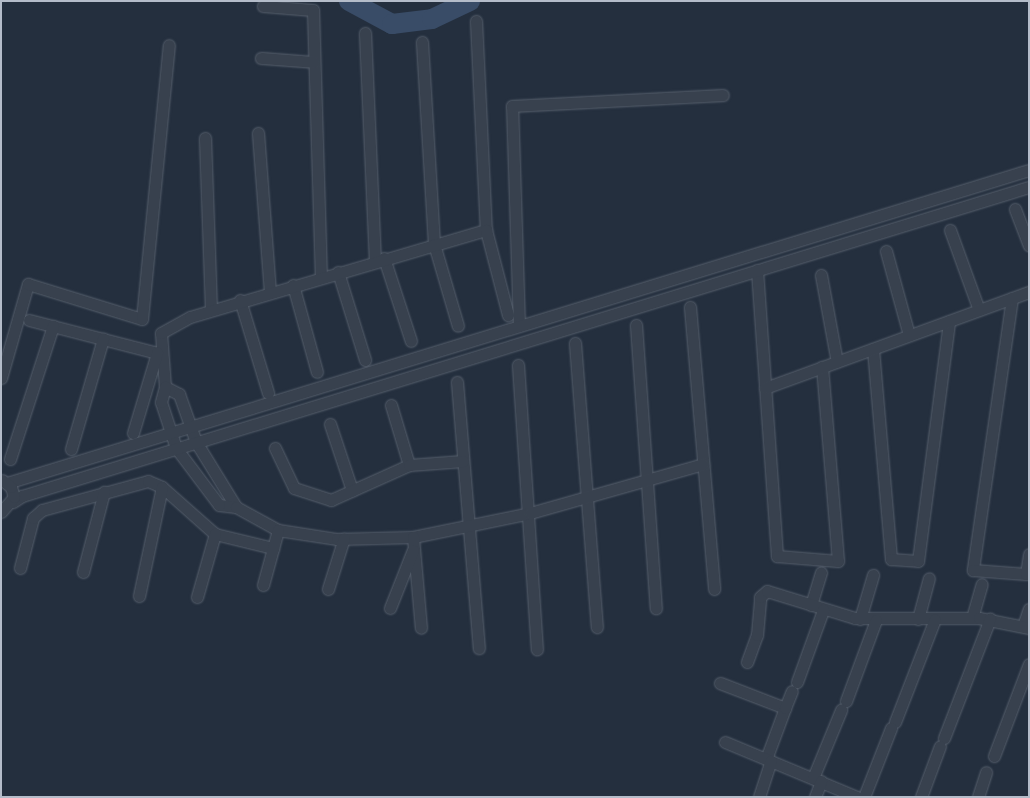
<!DOCTYPE html>
<html>
<head>
<meta charset="utf-8">
<style>
	body { margin:0 }
	#map { position:relative; width:1030px; height:798px; overflow:hidden; background:#242f3e; font-family:Helvetica,sans-serif }
	div>[style] { position:absolute }
	.river>* { height:20px; margin:-10px; padding:0 10px; transform-origin:10px; border-radius:10px; background:#394c67 }
	.roads { filter:drop-shadow(0 0 1px #565f6c) drop-shadow(0 0 1px #565f6c) }
	.minor>* { height:11px; margin:-5.5px; padding:0 5.5px; transform-origin:5.5px; border-radius:5.5px; background:#38414e }
	span { translate:-50% -50%; white-space:nowrap; text-align:center; line-height:1.15; -webkit-text-stroke:5px #1d2633; paint-order:stroke }
	.frame { position:absolute; inset:0; border:2px solid #b4bcc9; pointer-events:none }
</style>
</head>
<body>
<div id="map">
	<div class="river">
		<div style="left:349px;top:1px;width:49px;rotate:28.1deg"></div>
		<div style="left:392px;top:24px;width:40px;rotate:-7.1deg"></div>
		<div style="left:432px;top:19px;width:42px;rotate:-25.3deg"></div>
	</div>
	<div class="roads">
		<div class="minor">
			<div style="left:263px;top:6px;width:50px;rotate:4.6deg"></div>
			<div style="left:313px;top:10px;width:267px;rotate:88.3deg"></div>
			<div style="left:476px;top:21px;width:209px;rotate:87.3deg"></div>
			<div style="left:365px;top:33px;width:228px;rotate:87.5deg"></div>
			<div style="left:422px;top:42px;width:202px;rotate:86.6deg"></div>
			<div style="left:434px;top:244px;width:85px;rotate:73.7deg"></div>
			<div style="left:261px;top:58px;width:53px;rotate:4.3deg"></div>
			<div style="left:258px;top:133px;width:158px;rotate:85.7deg"></div>
			<div style="left:205px;top:138px;width:171px;rotate:88deg"></div>
			<div style="left:1015px;top:209px;width:39px;rotate:69deg"></div>
			<div style="left:950px;top:230px;width:85px;rotate:70.1deg"></div>
			<div style="left:886px;top:251px;width:87px;rotate:74.7deg"></div>
			<div style="left:384px;top:258px;width:87px;rotate:72deg"></div>
			<div style="left:757px;top:270px;width:287px;rotate:86deg"></div>
			<div style="left:777px;top:556px;width:61px;rotate:4.7deg"></div>
			<div style="left:838px;top:561px;width:195px;rotate:-94.7deg"></div>
			<div style="left:338px;top:272px;width:92px;rotate:72.9deg"></div>
			<div style="left:821px;top:275px;width:88px;rotate:79.6deg"></div>
			<div style="left:293px;top:285px;width:90px;rotate:74.6deg"></div>
			<div style="left:1012px;top:298px;width:275px;rotate:98.2deg"></div>
			<div style="left:973px;top:570px;width:53px;rotate:4.3deg"></div>
			<div style="left:1026px;top:574px;width:20px;rotate:-81deg"></div>
			<div style="left:240px;top:300px;width:97px;rotate:73.2deg"></div>
			<div style="left:690px;top:307px;width:283px;rotate:85.1deg"></div>
			<div style="left:29px;top:320px;width:136px;rotate:14.4deg"></div>
			<div style="left:636px;top:325px;width:284px;rotate:86deg"></div>
			<div style="left:519px;top:326px;width:220px;rotate:-91.8deg"></div>
			<div style="left:512px;top:106px;width:211px;rotate:-3deg"></div>
			<div style="left:575px;top:343px;width:285px;rotate:85.6deg"></div>
			<div style="left:873px;top:349px;width:211px;rotate:85.1deg"></div>
			<div style="left:891px;top:559px;width:27px;rotate:4deg"></div>
			<div style="left:918px;top:561px;width:242px;rotate:-82.6deg"></div>
			<div style="left:518px;top:365px;width:285px;rotate:86.2deg"></div>
			<div style="left:1px;top:378px;width:98px;rotate:-74deg"></div>
			<div style="left:28px;top:284px;width:119px;rotate:17.1deg"></div>
			<div style="left:142px;top:319px;width:275px;rotate:-84.4deg"></div>
			<div style="left:457px;top:382px;width:267px;rotate:85.3deg"></div>
			<div style="left:165px;top:387px;width:54px;rotate:-94.2deg"></div>
			<div style="left:161px;top:333px;width:33px;rotate:-29deg"></div>
			<div style="left:190px;top:317px;width:309px;rotate:-16.4deg"></div>
			<div style="left:486px;top:230px;width:88px;rotate:75.5deg"></div>
			<div style="left:165px;top:387px;width:16px;rotate:27deg"></div>
			<div style="left:179px;top:394px;width:51px;rotate:70.5deg"></div>
			<div style="left:196px;top:442px;width:76px;rotate:58.4deg"></div>
			<div style="left:236px;top:507px;width:17px;rotate:-173deg"></div>
			<div style="left:219px;top:505px;width:71px;rotate:-127deg"></div>
			<div style="left:176px;top:448px;width:48px;rotate:-108.1deg"></div>
			<div style="left:161px;top:402px;width:16px;rotate:-75deg"></div>
			<div style="left:765px;top:388px;width:281px;rotate:-20deg"></div>
			<div style="left:391px;top:405px;width:63px;rotate:73.3deg"></div>
			<div style="left:330px;top:424px;width:70px;rotate:71.6deg"></div>
			<div style="left:133px;top:433px;width:84px;rotate:-73.3deg"></div>
			<div style="left:275px;top:448px;width:44px;rotate:64.6deg"></div>
			<div style="left:294px;top:488px;width:39px;rotate:18deg"></div>
			<div style="left:331px;top:500px;width:85px;rotate:-24.2deg"></div>
			<div style="left:409px;top:465px;width:54px;rotate:-4.2deg"></div>
			<div style="left:71px;top:449px;width:115px;rotate:-73.8deg"></div>
			<div style="left:10px;top:459px;width:140px;rotate:-72.1deg"></div>
			<div style="left:7px;top:483px;width:1069px;rotate:-17.03deg"></div>
			<div style="left:13px;top:502px;width:11px;rotate:-34deg"></div>
			<div style="left:22px;top:496px;width:1053px;rotate:-17.06deg"></div>
			<div style="left:236px;top:507px;width:48px;rotate:28.7deg"></div>
			<div style="left:278px;top:530px;width:60px;rotate:8.7deg"></div>
			<div style="left:337px;top:539px;width:76px;rotate:-1.5deg"></div>
			<div style="left:413px;top:537px;width:119px;rotate:-11.6deg"></div>
			<div style="left:530px;top:513px;width:180px;rotate:-15.8deg"></div>
			<div style="left:1px;top:512px;width:20px;rotate:-49deg"></div>
			<div style="left:14px;top:497px;width:10px;rotate:-107deg"></div>
			<div style="left:11px;top:487px;width:11px;rotate:-142deg"></div>
			<div style="left:413px;top:537px;width:91px;rotate:85deg"></div>
			<div style="left:20px;top:568px;width:52px;rotate:-75.4deg"></div>
			<div style="left:33px;top:518px;width:12px;rotate:-42deg"></div>
			<div style="left:42px;top:510px;width:110px;rotate:-15.3deg"></div>
			<div style="left:148px;top:481px;width:15px;rotate:23deg"></div>
			<div style="left:162px;top:487px;width:71px;rotate:41.6deg"></div>
			<div style="left:215px;top:534px;width:60px;rotate:13.6deg"></div>
			<div style="left:83px;top:572px;width:83px;rotate:-75.3deg"></div>
			<div style="left:263px;top:585px;width:57px;rotate:-74.7deg"></div>
			<div style="left:328px;top:589px;width:53px;rotate:-72.6deg"></div>
			<div style="left:139px;top:596px;width:111px;rotate:-78.1deg"></div>
			<div style="left:197px;top:597px;width:66px;rotate:-74.1deg"></div>
			<div style="left:811px;top:605px;width:34px;rotate:-73deg"></div>
			<div style="left:390px;top:608px;width:62px;rotate:-68.4deg"></div>
			<div style="left:972px;top:618px;width:35px;rotate:-74deg"></div>
			<div style="left:860px;top:619px;width:46px;rotate:-73.5deg"></div>
			<div style="left:918px;top:619px;width:42px;rotate:-75deg"></div>
			<div style="left:1023px;top:626px;width:18px;rotate:-71deg"></div>
			<div style="left:747px;top:662px;width:29px;rotate:-70deg"></div>
			<div style="left:757px;top:635px;width:38px;rotate:-85deg"></div>
			<div style="left:760px;top:597px;width:9px;rotate:-41deg"></div>
			<div style="left:767px;top:591px;width:92px;rotate:17.1deg"></div>
			<div style="left:855px;top:618px;width:124px"></div>
			<div style="left:979px;top:618px;width:51px;rotate:11.3deg"></div>
			<div style="left:797px;top:682px;width:77px;rotate:-70.1deg"></div>
			<div style="left:720px;top:683px;width:70px;rotate:21deg"></div>
			<div style="left:785px;top:708px;width:54px;rotate:110.4deg"></div>
			<div style="left:846px;top:701px;width:86px;rotate:-69.7deg"></div>
			<div style="left:785px;top:708px;width:18px;rotate:-68deg"></div>
			<div style="left:895px;top:722px;width:110px;rotate:-68.8deg"></div>
			<div style="left:944px;top:738px;width:128px;rotate:-68.9deg"></div>
			<div style="left:725px;top:742px;width:143px;rotate:22.6deg"></div>
			<div style="left:994px;top:756px;width:98px;rotate:-69.2deg"></div>
			<div style="left:813px;top:778px;width:74px;rotate:-67.6deg"></div>
			<div style="left:759px;top:797px;width:38px;rotate:-72deg"></div>
			<div style="left:815px;top:797px;width:17px;rotate:-69deg"></div>
			<div style="left:864px;top:797px;width:74px;rotate:-68.6deg"></div>
			<div style="left:921px;top:797px;width:54px;rotate:-69.6deg"></div>
			<div style="left:978px;top:797px;width:26px;rotate:-72deg"></div>
		</div>
	</div>
	<div class="frame"></div>
</div>
</body>
</html>
